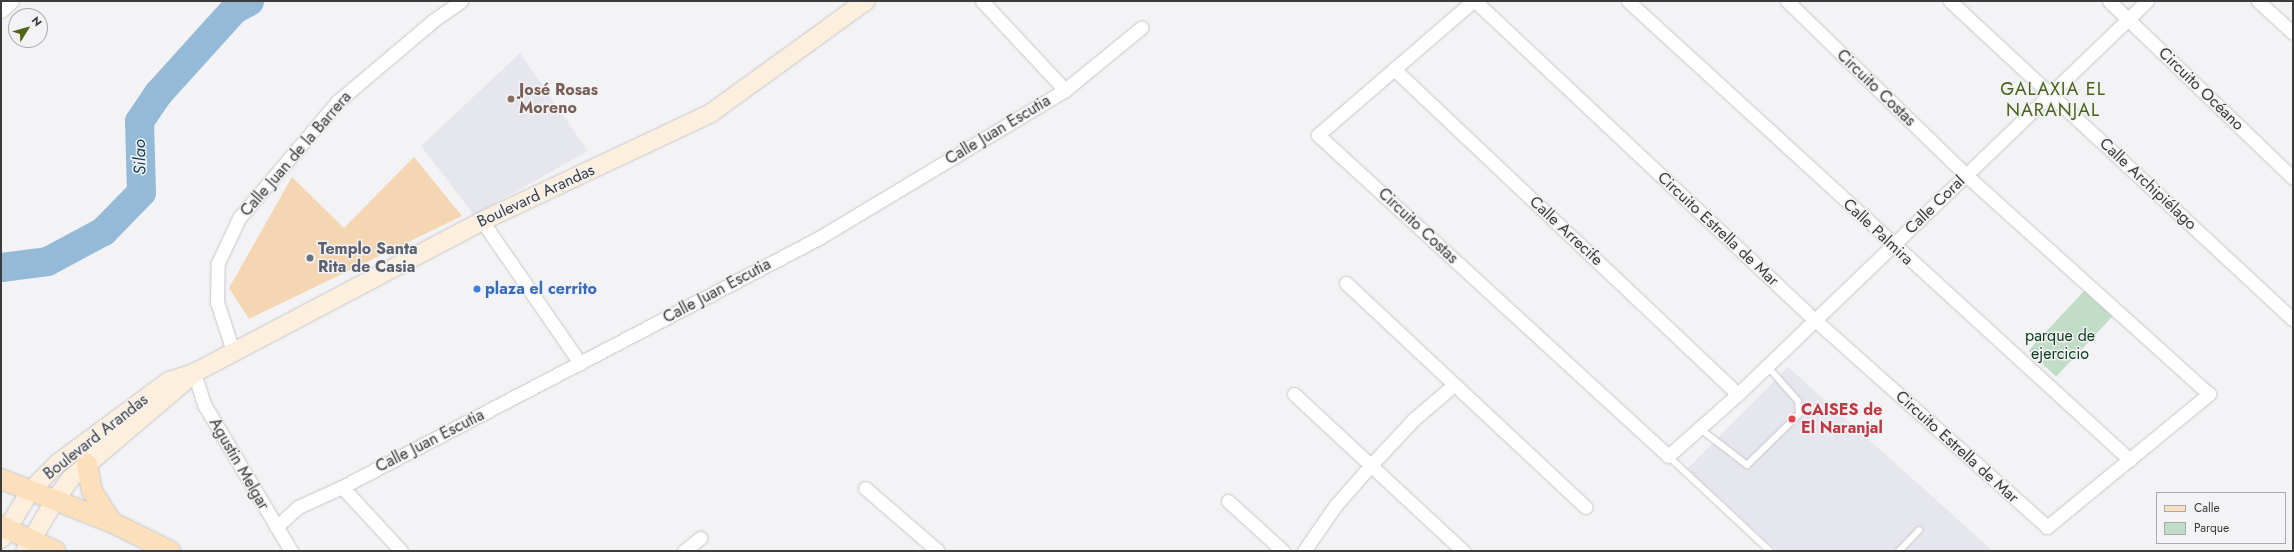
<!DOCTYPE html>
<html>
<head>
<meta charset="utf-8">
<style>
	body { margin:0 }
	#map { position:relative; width:2294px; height:552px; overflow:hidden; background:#f3f3f5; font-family:Jost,sans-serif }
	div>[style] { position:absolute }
	.built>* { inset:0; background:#e6e6ef }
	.green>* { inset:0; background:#c1ddc7; transform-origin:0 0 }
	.river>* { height:29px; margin:-14.5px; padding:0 14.5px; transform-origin:14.5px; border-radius:14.5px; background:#94bad7 }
	.building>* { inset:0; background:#f4d6b2 }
	.roads { filter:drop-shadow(0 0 1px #c7c7c9) drop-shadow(0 0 1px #c7c7c9) }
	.service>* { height:6px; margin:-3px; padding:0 3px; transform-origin:3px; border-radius:3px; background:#fff }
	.minor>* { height:13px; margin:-6.5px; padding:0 6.5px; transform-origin:6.5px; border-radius:6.5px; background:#fff }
	.secondary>* { height:18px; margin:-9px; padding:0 9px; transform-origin:9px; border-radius:9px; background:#fdefdd }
	.primary>* { height:20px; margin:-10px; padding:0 10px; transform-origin:10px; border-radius:10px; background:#fbe0bb }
	.dots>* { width:11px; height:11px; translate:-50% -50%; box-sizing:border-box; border:2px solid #f3f3f5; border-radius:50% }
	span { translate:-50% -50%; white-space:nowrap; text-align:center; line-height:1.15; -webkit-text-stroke:3px #f3f3f5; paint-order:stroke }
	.street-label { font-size:16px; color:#3b3b3b }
	.education-label { font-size:16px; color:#785e54; font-weight:700 }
	.left { translate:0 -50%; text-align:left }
	.worship-label { font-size:16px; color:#5b616d; font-weight:700 }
	.shop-label { font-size:16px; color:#366cbe; font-weight:700 }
	.park-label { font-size:16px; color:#0d3b1e }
	.health-label { font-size:16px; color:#be3a42; font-weight:700 }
	.water-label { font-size:17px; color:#0e3d5a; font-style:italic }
	.quarter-label { font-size:18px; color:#4a6119; letter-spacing:1px }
	.frame { position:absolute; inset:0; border:2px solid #3b3b3b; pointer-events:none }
	.legend { position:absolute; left:2156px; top:492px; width:130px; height:52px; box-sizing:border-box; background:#f3f3f5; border:1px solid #a9a9ab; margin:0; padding:5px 7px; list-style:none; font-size:12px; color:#3b3b3b }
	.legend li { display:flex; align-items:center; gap:8px; height:20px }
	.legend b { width:20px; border:1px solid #a9a9ab }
	.north { position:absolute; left:8px; top:8px; width:40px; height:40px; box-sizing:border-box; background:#f3f3f5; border:1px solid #a9a9ab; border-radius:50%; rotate:53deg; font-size:11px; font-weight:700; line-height:16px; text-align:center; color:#3b3b3b }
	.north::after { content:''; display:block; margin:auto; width:14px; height:18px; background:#4d6515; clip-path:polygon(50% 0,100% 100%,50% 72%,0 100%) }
</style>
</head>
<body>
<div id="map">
	<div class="built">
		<div style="clip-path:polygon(520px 53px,588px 151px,474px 215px,421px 146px)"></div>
		<div style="clip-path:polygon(1788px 367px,1993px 551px,1777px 551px,1687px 469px)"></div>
	</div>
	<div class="green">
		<div style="left:2085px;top:290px;width:38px;height:83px;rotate:43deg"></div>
	</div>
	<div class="river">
		<div style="left:1px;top:267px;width:46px;rotate:-7.4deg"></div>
		<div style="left:47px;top:261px;width:64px;rotate:-28.2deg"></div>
		<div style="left:103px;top:231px;width:54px;rotate:-45.7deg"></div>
		<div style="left:141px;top:192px;width:71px;rotate:-91.6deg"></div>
		<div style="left:139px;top:121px;width:34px;rotate:-56deg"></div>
		<div style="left:158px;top:93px;width:113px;rotate:-47.9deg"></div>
		<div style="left:234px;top:9px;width:17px;rotate:-28deg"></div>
	</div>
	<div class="building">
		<div style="clip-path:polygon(414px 157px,462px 216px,249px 319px,229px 288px,292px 177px,344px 228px)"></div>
	</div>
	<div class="roads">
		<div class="service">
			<div style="left:1699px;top:428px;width:61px;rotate:37.6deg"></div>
			<div style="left:1747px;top:465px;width:73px;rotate:-44.4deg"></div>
			<div style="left:1799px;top:414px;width:13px;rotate:-94deg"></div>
			<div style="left:1798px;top:401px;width:47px;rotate:-131.5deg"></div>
			<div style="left:1668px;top:456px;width:139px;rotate:43deg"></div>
			<div style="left:1899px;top:551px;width:29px;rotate:-46deg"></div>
		</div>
		<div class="minor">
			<div style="left:982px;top:1px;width:122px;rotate:47deg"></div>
			<div style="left:1473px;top:1px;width:205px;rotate:139.2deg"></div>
			<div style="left:1318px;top:135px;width:475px;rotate:42.5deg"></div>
			<div style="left:1668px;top:456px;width:94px;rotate:-41.5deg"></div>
			<div style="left:1738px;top:394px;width:567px;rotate:-43.86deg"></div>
			<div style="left:1475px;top:1px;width:466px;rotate:43.2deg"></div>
			<div style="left:1815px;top:320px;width:311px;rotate:41.7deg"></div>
			<div style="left:2047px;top:527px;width:210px;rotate:-39.4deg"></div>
			<div style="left:2209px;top:394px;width:327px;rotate:-138deg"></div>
			<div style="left:1966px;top:175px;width:250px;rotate:-135.8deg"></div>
			<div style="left:1628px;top:1px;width:680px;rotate:42.44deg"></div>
			<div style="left:1950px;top:1px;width:468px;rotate:42.9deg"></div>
			<div style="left:2109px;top:1px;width:255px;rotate:43.9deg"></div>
			<div style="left:2258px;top:1px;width:47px;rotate:42.4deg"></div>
			<div style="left:1px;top:11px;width:15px;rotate:-42deg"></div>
			<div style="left:1394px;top:69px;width:473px;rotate:43.4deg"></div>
			<div style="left:482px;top:221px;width:173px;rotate:55.4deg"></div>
			<div style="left:1346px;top:283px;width:328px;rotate:43.1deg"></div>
			<div style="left:233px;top:351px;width:52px;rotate:-108.1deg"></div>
			<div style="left:217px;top:302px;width:39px;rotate:-89deg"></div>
			<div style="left:218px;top:263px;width:50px;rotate:-65deg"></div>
			<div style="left:239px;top:218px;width:152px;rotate:-49.8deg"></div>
			<div style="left:337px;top:102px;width:127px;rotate:-40.2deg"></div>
			<div style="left:434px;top:20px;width:33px;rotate:-35deg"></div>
			<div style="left:194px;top:373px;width:35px;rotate:72deg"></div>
			<div style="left:205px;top:406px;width:169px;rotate:59.3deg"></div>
			<div style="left:1294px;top:394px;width:231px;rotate:42.9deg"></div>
			<div style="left:342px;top:487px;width:87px;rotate:47.3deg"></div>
			<div style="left:865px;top:488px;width:96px;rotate:40.8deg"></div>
			<div style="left:1228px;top:501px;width:74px;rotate:42.3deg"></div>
			<div style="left:276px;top:527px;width:30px;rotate:-42deg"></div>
			<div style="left:298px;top:507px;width:48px;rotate:-24.4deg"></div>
			<div style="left:342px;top:487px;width:536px;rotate:-27.57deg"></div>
			<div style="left:817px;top:239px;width:289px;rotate:-31deg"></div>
			<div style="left:1065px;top:90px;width:99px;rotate:-39.3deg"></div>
			<div style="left:684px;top:551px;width:21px;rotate:-39deg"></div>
			<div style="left:1304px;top:551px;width:55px;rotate:-55.4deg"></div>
			<div style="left:1335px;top:506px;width:55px;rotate:-48.7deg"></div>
			<div style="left:1371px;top:465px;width:63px;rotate:-46.9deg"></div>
			<div style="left:1414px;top:419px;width:52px;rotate:-40.4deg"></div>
		</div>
		<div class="secondary">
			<div style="left:1px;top:539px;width:57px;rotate:-58.5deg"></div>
			<div style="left:31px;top:490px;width:38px;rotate:-45deg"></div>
			<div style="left:58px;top:463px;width:138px;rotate:-36.5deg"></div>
			<div style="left:169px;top:381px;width:26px;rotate:-18deg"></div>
			<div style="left:194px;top:373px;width:326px;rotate:-27.8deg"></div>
			<div style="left:482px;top:221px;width:253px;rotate:-25.2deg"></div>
			<div style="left:711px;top:113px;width:191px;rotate:-35.9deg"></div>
			<div style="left:25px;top:551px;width:59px;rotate:-59.5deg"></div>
			<div style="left:55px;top:500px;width:26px;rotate:-54deg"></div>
			<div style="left:70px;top:479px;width:160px;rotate:-40.4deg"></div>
		</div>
		<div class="primary">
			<div style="left:87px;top:464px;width:27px;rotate:80deg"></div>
			<div style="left:92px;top:491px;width:36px;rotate:58deg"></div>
			<div style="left:1px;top:479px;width:118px;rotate:21.4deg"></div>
			<div style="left:111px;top:522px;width:66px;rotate:26.2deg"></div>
			<div style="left:1px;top:526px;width:60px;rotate:24.8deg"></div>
		</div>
	</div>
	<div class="dots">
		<div style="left:511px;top:99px;background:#8d6e63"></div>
		<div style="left:310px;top:258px;background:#6b7280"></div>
		<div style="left:477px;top:289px;background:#3f7fe0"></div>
		<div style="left:1792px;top:419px;background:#e0444e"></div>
	</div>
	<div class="street-label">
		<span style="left:1876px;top:88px;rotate:44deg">Circuito Costas</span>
		<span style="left:2201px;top:89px;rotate:44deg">Circuito Océano</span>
		<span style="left:998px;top:130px;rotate:-31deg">Calle Juan Escutia</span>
		<span style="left:296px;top:154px;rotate:-49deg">Calle Juan de la Barrera</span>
		<span style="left:2148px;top:184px;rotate:43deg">Calle Archipiélago</span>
		<span style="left:536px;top:196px;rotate:-25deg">Boulevard Arandas</span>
		<span style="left:1935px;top:205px;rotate:-44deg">Calle Coral</span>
		<span style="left:1418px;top:226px;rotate:43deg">Circuito Costas</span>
		<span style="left:1718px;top:229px;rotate:43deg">Circuito Estrella de Mar</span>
		<span style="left:1566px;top:231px;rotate:43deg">Calle Arrecife</span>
		<span style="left:1878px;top:232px;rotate:43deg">Calle Palmira</span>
		<span style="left:717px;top:291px;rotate:-28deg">Calle Juan Escutia</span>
		<span style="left:96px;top:437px;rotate:-38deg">Boulevard Arandas</span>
		<span style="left:430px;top:441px;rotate:-27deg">Calle Juan Escutia</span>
		<span style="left:1957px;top:447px;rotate:42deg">Circuito Estrella de Mar</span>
		<span style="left:239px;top:464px;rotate:60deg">Agustin Melgar</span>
	</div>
	<div class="education-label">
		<span class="left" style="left:519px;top:99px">José Rosas<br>Moreno</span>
	</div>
	<div class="worship-label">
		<span class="left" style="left:318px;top:258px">Templo Santa<br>Rita de Casia</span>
	</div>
	<div class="shop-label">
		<span class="left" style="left:485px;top:289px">plaza el cerrito</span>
	</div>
	<div class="park-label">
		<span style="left:2060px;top:345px">parque de<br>ejercicio</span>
	</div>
	<div class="health-label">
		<span class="left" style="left:1801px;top:419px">CAISES de<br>El Naranjal</span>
	</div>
	<div class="water-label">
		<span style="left:140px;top:157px;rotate:-91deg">Silao</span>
	</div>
	<div class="quarter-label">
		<span style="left:2053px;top:100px">GALAXIA EL<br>NARANJAL</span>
	</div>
	<div class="frame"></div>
	<ul class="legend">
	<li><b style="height:5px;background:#fbe0bb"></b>Calle</li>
	<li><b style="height:11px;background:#c1ddc7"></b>Parque</li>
	</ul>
	<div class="north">N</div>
</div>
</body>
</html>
